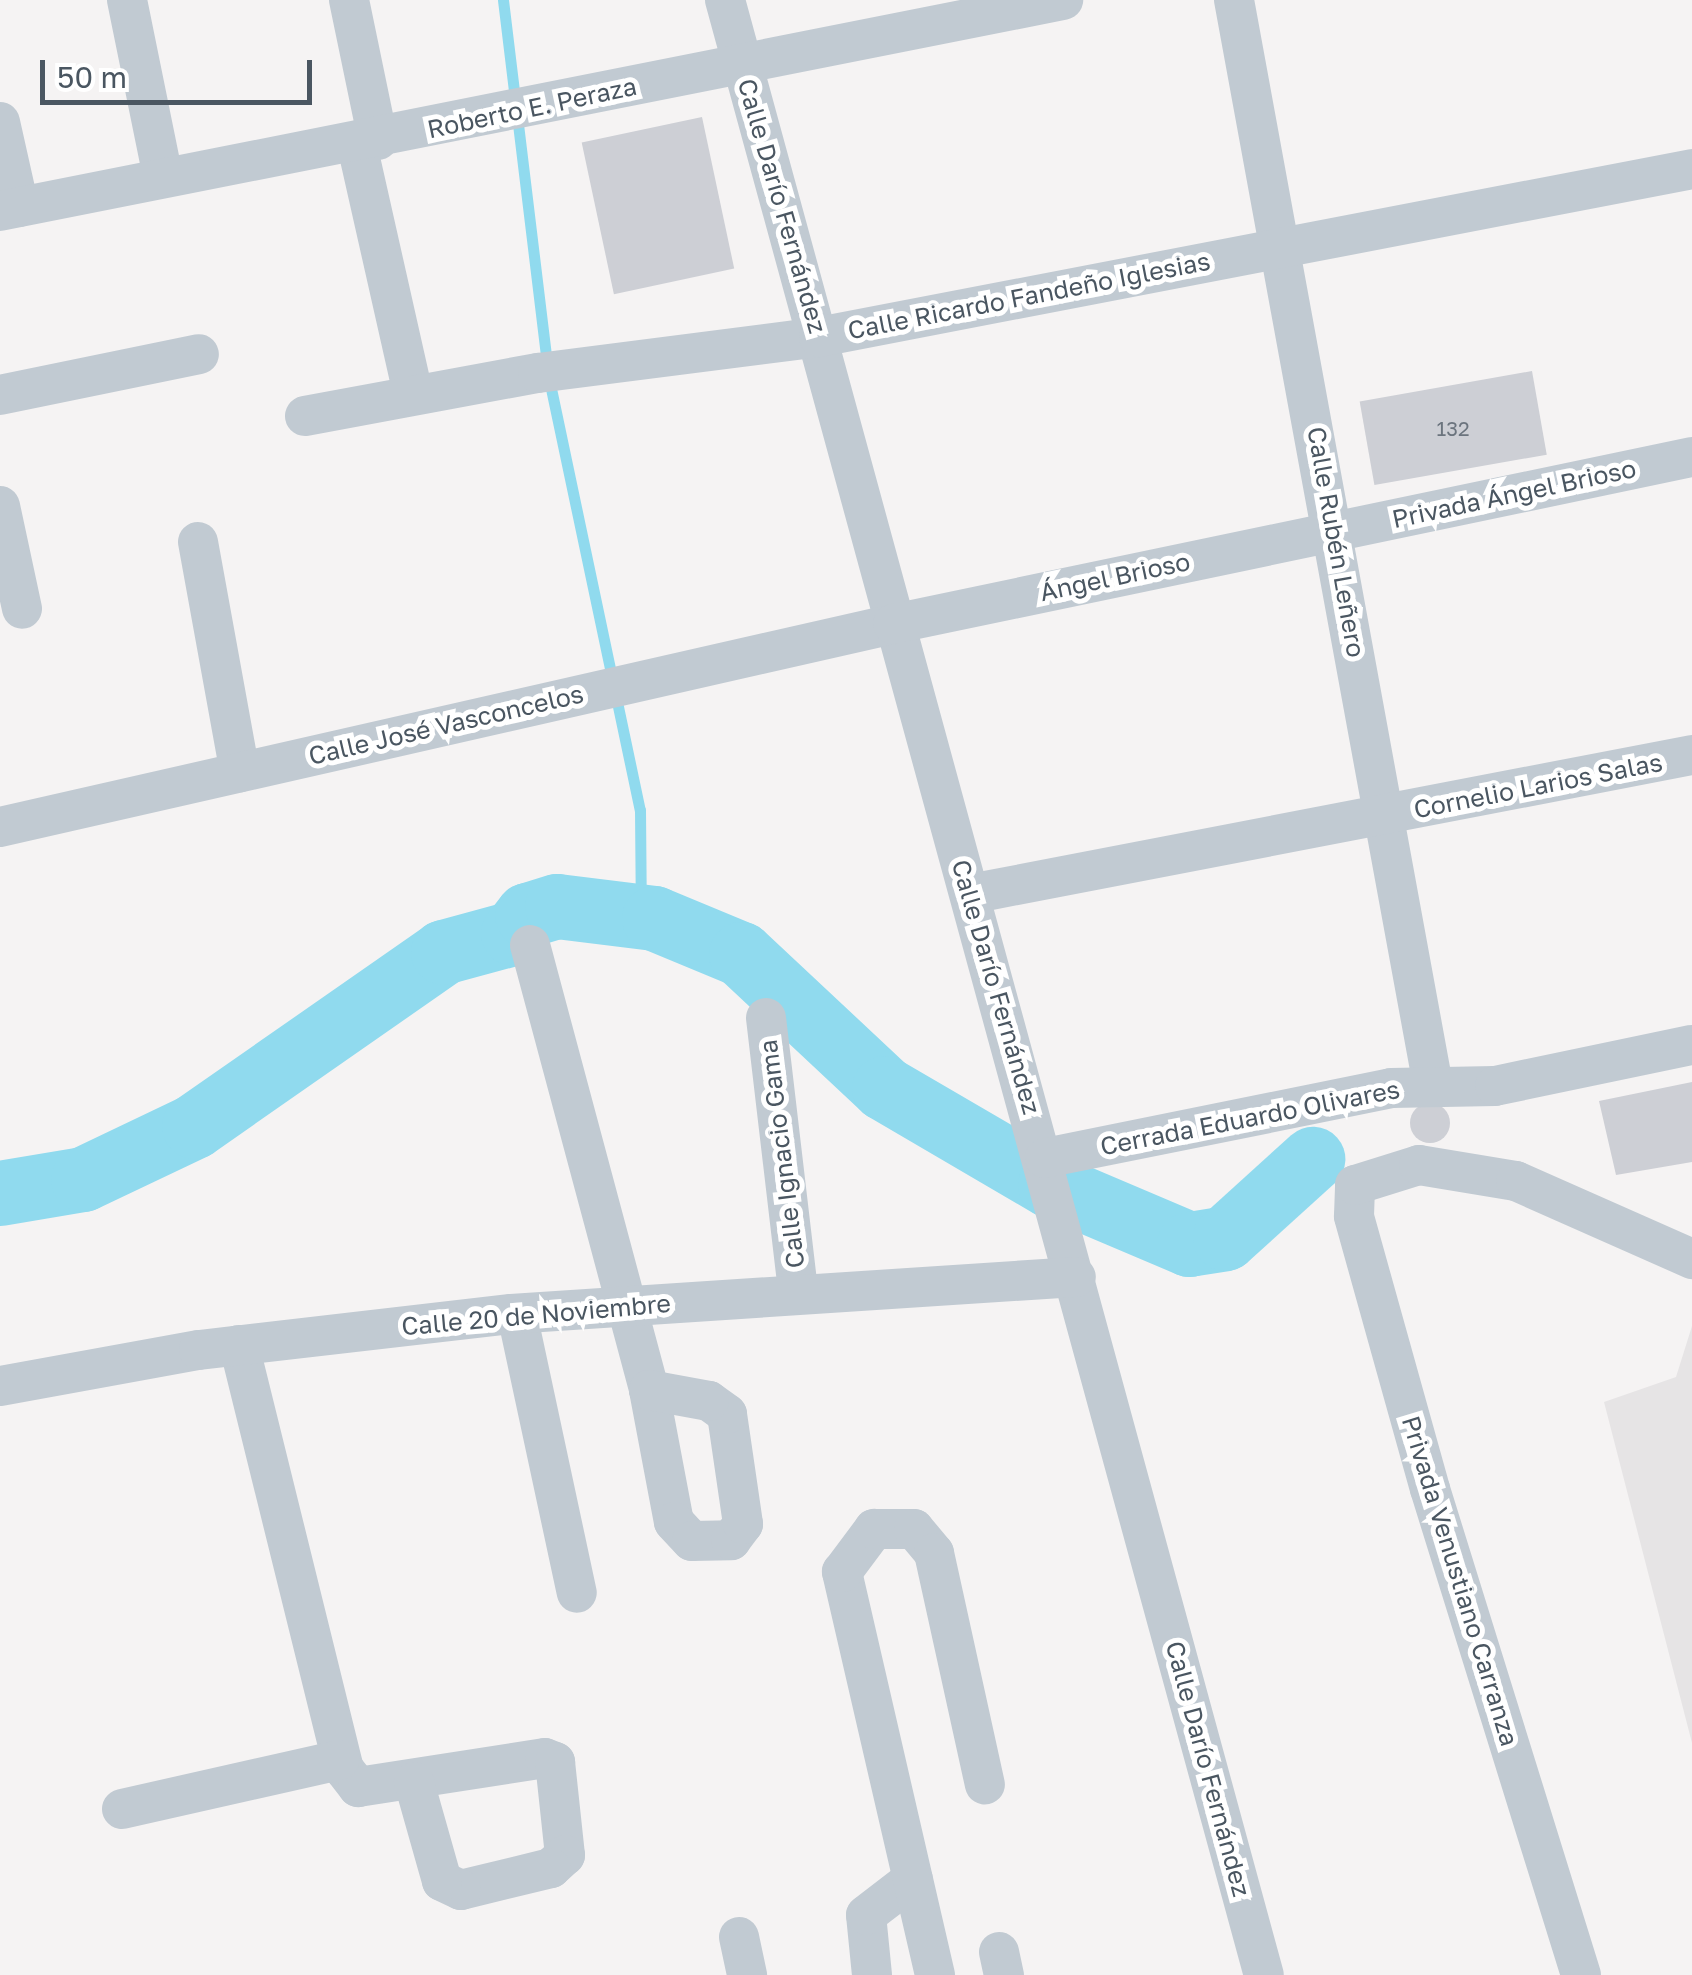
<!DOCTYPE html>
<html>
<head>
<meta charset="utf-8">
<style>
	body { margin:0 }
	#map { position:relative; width:1692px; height:1975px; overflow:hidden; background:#f5f3f3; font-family:"Golos Text",sans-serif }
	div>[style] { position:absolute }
	.education>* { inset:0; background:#e6e4e5 }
	.stream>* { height:11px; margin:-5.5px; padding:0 5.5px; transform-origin:5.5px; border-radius:5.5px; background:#90daee }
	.river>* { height:65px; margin:-32.5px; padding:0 32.5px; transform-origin:32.5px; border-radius:32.5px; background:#90daee }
	.building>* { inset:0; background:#cdcfd5; transform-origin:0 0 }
	.round { border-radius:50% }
	.minor>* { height:40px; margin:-20px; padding:0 20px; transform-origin:20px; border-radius:20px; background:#c1cad2 }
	span { translate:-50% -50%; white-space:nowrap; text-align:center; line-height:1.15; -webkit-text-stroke:10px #fff; paint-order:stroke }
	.number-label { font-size:20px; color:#6b747e }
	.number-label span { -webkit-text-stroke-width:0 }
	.street-label { font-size:25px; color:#4a5661 }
	.scale { position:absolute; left:40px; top:60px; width:272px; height:45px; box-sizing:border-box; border:5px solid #4a5661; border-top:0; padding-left:12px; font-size:30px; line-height:35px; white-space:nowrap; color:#4a5661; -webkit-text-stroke:8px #fff; paint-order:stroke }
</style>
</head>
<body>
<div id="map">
	<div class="education">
		<div style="clip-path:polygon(1692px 1326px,1692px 1743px,1604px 1402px,1676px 1377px)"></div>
	</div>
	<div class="stream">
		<div style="left:503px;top:0;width:382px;rotate:83.1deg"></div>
		<div style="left:549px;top:379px;width:441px;rotate:78.1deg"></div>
		<div style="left:640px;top:810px;width:106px;rotate:89.5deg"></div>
	</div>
	<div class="river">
		<div style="left:0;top:1193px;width:84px;rotate:-9.6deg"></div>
		<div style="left:83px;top:1179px;width:123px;rotate:-25.5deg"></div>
		<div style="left:194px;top:1126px;width:304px;rotate:-34.9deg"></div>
		<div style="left:443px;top:952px;width:73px;rotate:-15.2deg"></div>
		<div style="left:513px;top:933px;width:23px;rotate:-52deg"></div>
		<div style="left:527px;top:915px;width:31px;rotate:-17deg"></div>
		<div style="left:557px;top:906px;width:98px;rotate:7.1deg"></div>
		<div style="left:654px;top:918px;width:94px;rotate:22.5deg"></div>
		<div style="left:741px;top:954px;width:196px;rotate:43.1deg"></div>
		<div style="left:884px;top:1088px;width:192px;rotate:30.3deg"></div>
		<div style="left:1050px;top:1185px;width:151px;rotate:23deg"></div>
		<div style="left:1189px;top:1244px;width:36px;rotate:-9deg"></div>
		<div style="left:1225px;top:1238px;width:118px;rotate:-42.2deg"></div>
	</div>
	<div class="building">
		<div style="left:702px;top:117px;width:155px;height:123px;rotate:78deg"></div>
		<div style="left:1532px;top:371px;width:85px;height:175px;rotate:80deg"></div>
		<div style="clip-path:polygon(1692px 1082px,1692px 1162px,1616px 1175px,1599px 1101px)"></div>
		<div class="round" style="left:1410px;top:1103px;width:40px;height:40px"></div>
	</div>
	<div class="minor">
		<div style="left:127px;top:0;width:181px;rotate:78.5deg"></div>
		<div style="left:349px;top:0;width:143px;rotate:78.3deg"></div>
		<div style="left:725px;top:0;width:2047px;rotate:74.74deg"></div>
		<div style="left:1234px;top:0;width:1103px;rotate:79.61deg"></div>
		<div style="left:0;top:122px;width:87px;rotate:77.4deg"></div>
		<div style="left:357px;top:145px;width:254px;rotate:77.3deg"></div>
		<div style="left:0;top:211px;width:1084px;rotate:-11.23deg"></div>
		<div style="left:0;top:395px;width:203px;rotate:-11.6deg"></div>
		<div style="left:305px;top:416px;width:237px;rotate:-10.5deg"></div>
		<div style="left:538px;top:373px;width:283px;rotate:-7.3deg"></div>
		<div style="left:819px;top:337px;width:889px;rotate:-10.89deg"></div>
		<div style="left:0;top:506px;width:105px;rotate:77.9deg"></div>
		<div style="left:198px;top:542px;width:234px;rotate:79.7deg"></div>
		<div style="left:0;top:827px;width:916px;rotate:-12.81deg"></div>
		<div style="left:893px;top:624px;width:816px;rotate:-11.81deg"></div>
		<div style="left:970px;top:894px;width:735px;rotate:-10.9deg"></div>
		<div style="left:530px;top:945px;width:461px;rotate:75deg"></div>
		<div style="left:649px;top:1390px;width:134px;rotate:79.3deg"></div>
		<div style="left:674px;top:1522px;width:26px;rotate:47deg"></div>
		<div style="left:692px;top:1541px;width:39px;rotate:-1deg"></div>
		<div style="left:731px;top:1540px;width:20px;rotate:-53deg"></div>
		<div style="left:743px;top:1524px;width:111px;rotate:-98.3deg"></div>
		<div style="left:727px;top:1414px;width:22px;rotate:-144deg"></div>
		<div style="left:709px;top:1401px;width:61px;rotate:-169.6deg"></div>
		<div style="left:766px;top:1018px;width:275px;rotate:83.3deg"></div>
		<div style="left:1045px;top:1158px;width:353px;rotate:-11.4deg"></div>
		<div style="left:1391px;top:1088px;width:104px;rotate:-1.1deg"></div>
		<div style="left:1495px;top:1086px;width:201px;rotate:-11.8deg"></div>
		<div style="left:517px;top:1314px;width:285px;rotate:77.9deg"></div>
		<div style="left:239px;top:1345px;width:437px;rotate:76.1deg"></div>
		<div style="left:344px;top:1769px;width:23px;rotate:52deg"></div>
		<div style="left:358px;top:1787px;width:189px;rotate:-8.8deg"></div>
		<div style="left:545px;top:1758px;width:11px;rotate:22deg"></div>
		<div style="left:555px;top:1762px;width:94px;rotate:83.9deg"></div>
		<div style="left:565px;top:1855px;width:19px;rotate:137deg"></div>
		<div style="left:551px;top:1868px;width:93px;rotate:166.3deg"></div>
		<div style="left:461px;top:1890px;width:21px;rotate:-155deg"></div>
		<div style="left:442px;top:1881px;width:103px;rotate:-105.8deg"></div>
		<div style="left:0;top:1386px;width:202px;rotate:-10.3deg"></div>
		<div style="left:199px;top:1350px;width:314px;rotate:-6.6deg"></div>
		<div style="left:511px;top:1314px;width:566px;rotate:-3.75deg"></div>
		<div style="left:122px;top:1809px;width:223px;rotate:-12.7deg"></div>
		<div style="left:739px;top:1937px;width:39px;rotate:78deg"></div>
		<div style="left:999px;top:1952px;width:24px;rotate:78deg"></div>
		<div style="left:872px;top:1975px;width:60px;rotate:-95.7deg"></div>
		<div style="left:866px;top:1915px;width:59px;rotate:-37.5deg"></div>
		<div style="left:935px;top:1975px;width:414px;rotate:-103deg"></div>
		<div style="left:842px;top:1572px;width:54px;rotate:-53.3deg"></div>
		<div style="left:874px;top:1529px;width:40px"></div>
		<div style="left:914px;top:1529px;width:31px;rotate:50deg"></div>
		<div style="left:934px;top:1553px;width:237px;rotate:77.6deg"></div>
		<div style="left:1581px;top:1975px;width:509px;rotate:-107.26deg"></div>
		<div style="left:1430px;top:1489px;width:283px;rotate:-105.6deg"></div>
		<div style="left:1354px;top:1216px;width:31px;rotate:-88deg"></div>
		<div style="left:1355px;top:1185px;width:67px;rotate:-17.4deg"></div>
		<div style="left:1419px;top:1165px;width:98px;rotate:9.4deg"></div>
		<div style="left:1516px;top:1181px;width:193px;rotate:23.9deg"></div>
	</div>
	<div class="number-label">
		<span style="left:1453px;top:428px">132</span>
	</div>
	<div class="street-label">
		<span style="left:532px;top:108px;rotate:-12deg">Roberto E. Peraza</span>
		<span style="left:782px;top:206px;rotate:74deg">Calle Darío Fernández</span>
		<span style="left:1029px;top:296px;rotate:-11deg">Calle Ricardo Fandeño Iglesias</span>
		<span style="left:1514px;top:494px;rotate:-12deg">Privada Ángel Brioso</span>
		<span style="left:1336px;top:542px;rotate:80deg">Calle Rubén Leñero</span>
		<span style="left:1115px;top:577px;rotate:-12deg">Ángel Brioso</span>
		<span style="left:446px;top:725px;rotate:-13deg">Calle José Vasconcelos</span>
		<span style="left:1538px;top:786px;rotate:-11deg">Cornelio Larios Salas</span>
		<span style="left:996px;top:987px;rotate:74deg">Calle Darío Fernández</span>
		<span style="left:1250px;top:1118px;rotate:-11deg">Cerrada Eduardo Olivares</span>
		<span style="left:782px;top:1154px;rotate:-97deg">Calle Ignacio Gama</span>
		<span style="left:536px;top:1315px;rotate:-5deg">Calle 20 de Noviembre</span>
		<span style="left:1460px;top:1581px;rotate:73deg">Privada Venustiano Carranza</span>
		<span style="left:1208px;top:1769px;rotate:75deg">Calle Darío Fernández</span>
	</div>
	<div class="scale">50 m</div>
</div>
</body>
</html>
